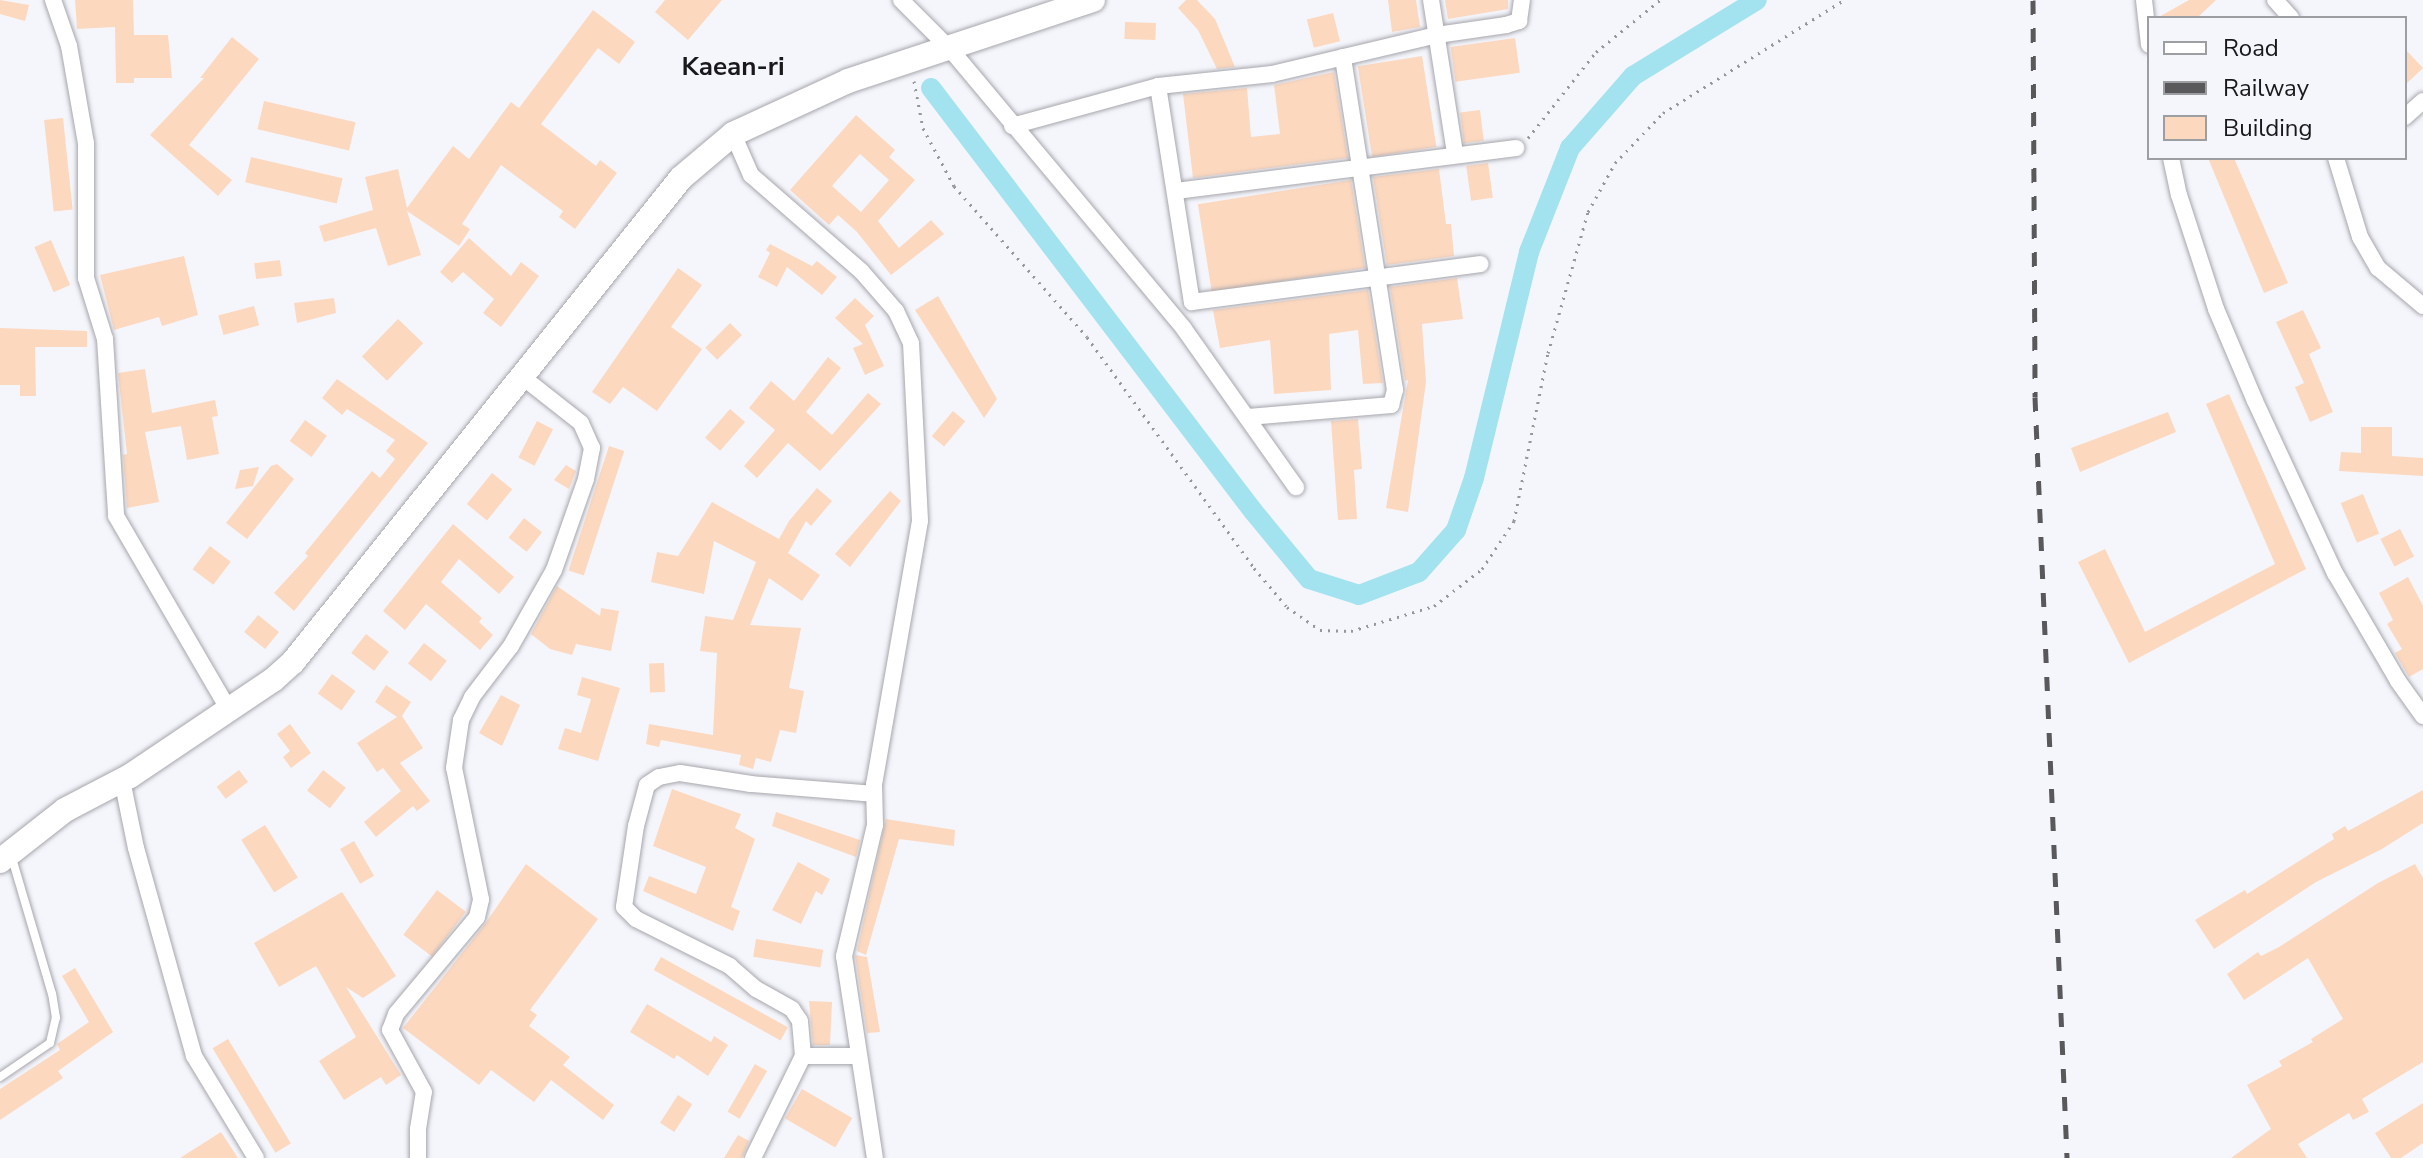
<!DOCTYPE html>
<html>
<head>
<meta charset="utf-8">
<style>
	body { margin:0 }
	#map { position:relative; width:2423px; height:1158px; overflow:hidden; background:#f5f6fc; font-family:"Nunito Sans",sans-serif }
	div>[style] { position:absolute }
	.canal>* { height:20px; margin:-10px; padding:0 10px; transform-origin:10px; border-radius:10px; background:#a3e2ef }
	.building>* { inset:0; background:#fcd8bf; transform-origin:0 0 }
	.path>* { height:3px; margin-top:-1.5px; transform-origin:0; background:repeating-linear-gradient(90deg,#96979b 0 2px,transparent 0 8px) }
	.roads { filter:drop-shadow(0 0 2px #a6a6ac) drop-shadow(0 0 2px #a6a6ac) }
	.service>* { height:8px; margin:-4px; padding:0 4px; transform-origin:4px; border-radius:4px; background:#fff }
	.minor>* { height:16px; margin:-8px; padding:0 8px; transform-origin:8px; border-radius:8px; background:#fff }
	.secondary>* { height:24px; margin:-12px; padding:0 12px; transform-origin:12px; border-radius:12px; background:#fff }
	.rail>* { height:5px; margin-top:-2.5px; transform-origin:0; background:repeating-linear-gradient(90deg,#59595c 0 14px,transparent 0 28px) }
	span { translate:-50% -50%; white-space:nowrap; text-align:center; line-height:1.15; -webkit-text-stroke:8px #f5f6fc; paint-order:stroke }
	.quarter-label { font-size:26px; color:#19191b; font-weight:700 }
	.legend { position:absolute; left:2147px; top:16px; width:260px; height:144px; box-sizing:border-box; background:#f5f6fc; border:2px solid #9d9ea2; margin:0; padding:10px 14px; list-style:none; font-size:24px; color:#19191b }
	.legend li { display:flex; align-items:center; gap:16px; height:40px }
	.legend b { width:40px; border:2px solid #9d9ea2 }
</style>
</head>
<body>
<div id="map">
	<div class="canal">
		<div style="left:931px;top:88px;width:532px;rotate:52.72deg"></div>
		<div style="left:1253px;top:511px;width:88px;rotate:50.5deg"></div>
		<div style="left:1309px;top:579px;width:52px;rotate:17.7deg"></div>
		<div style="left:1359px;top:595px;width:64px;rotate:-21deg"></div>
		<div style="left:1419px;top:572px;width:56px;rotate:-48.6deg"></div>
		<div style="left:1456px;top:530px;width:55px;rotate:-70.9deg"></div>
		<div style="left:1474px;top:478px;width:233px;rotate:-76.3deg"></div>
		<div style="left:1529px;top:252px;width:112px;rotate:-68.5deg"></div>
		<div style="left:1570px;top:148px;width:96px;rotate:-48.8deg"></div>
		<div style="left:1633px;top:76px;width:145px;rotate:-31.5deg"></div>
	</div>
	<div class="building">
		<div style="clip-path:polygon(0 0,29px 5px,25px 21px,0 14px)"></div>
		<div style="clip-path:polygon(75px 0,133px 0,134px 35px,168px 35px,172px 78px,134px 78px,134px 83px,116px 83px,115px 27px,77px 29px)"></div>
		<div style="clip-path:polygon(665px 0,722px 0,688px 40px,655px 12px)"></div>
		<div style="clip-path:polygon(1186px 0,1197px 0,1215px 19px,1235px 67px,1217px 69px,1198px 30px,1178px 8px)"></div>
		<div style="clip-path:polygon(1388px 0,1416px 0,1420px 27px,1392px 32px)"></div>
		<div style="clip-path:polygon(1445px 0,1508px 0,1508px 9px,1448px 19px)"></div>
		<div style="clip-path:polygon(2189px 0,2216px 0,2197px 18px,2157px 18px)"></div>
		<div style="clip-path:polygon(593px 10px,635px 42px,619px 64px,598px 48px,541px 124px,596px 166px,600px 160px,617px 173px,575px 229px,559px 217px,563px 211px,501px 165px,462px 224px,470px 229px,459px 246px,407px 211px,421px 255px,388px 266px,376px 228px,324px 242px,319px 226px,373px 210px,365px 177px,398px 169px,407px 208px,453px 146px,469px 159px,511px 102px,519px 108px)"></div>
		<div style="left:1333px;top:13px;width:29px;height:27px;rotate:76deg"></div>
		<div style="left:1125px;top:22px;width:31px;height:17px;rotate:2deg"></div>
		<div style="clip-path:polygon(232px 37px,259px 59px,189px 145px,232px 180px,218px 196px,150px 135px,204px 78px,200px 78px)"></div>
		<div style="left:1515px;top:38px;width:35px;height:65px;rotate:82deg"></div>
		<div style="clip-path:polygon(2405px 49px,2423px 68px,2405px 85px)"></div>
		<div style="left:1422px;top:56px;width:92px;height:65px;rotate:81deg"></div>
		<div style="clip-path:polygon(1334px 72px,1348px 158px,1193px 178px,1183px 94px,1247px 88px,1251px 137px,1280px 134px,1274px 85px)"></div>
		<div style="left:264px;top:101px;width:94px;height:29px;rotate:13deg"></div>
		<div style="left:1480px;top:110px;width:31px;height:20px;rotate:83deg"></div>
		<div style="clip-path:polygon(evenodd,856px 115px,895px 150px,889px 157px,915px 180px,878px 221px,899px 248px,931px 220px,944px 234px,891px 275px,857px 232px,838px 215px,829px 225px,790px 190px,856px 115px,860px 154px,889px 180px,861px 212px,832px 186px,860px 154px)"></div>
		<div style="left:63px;top:118px;width:92px;height:19px;rotate:84deg"></div>
		<div style="left:251px;top:157px;width:94px;height:26px;rotate:13deg"></div>
		<div style="clip-path:polygon(2208px 158px,2234px 158px,2288px 283px,2264px 293px)"></div>
		<div style="left:1488px;top:163px;width:35px;height:22px;rotate:82deg"></div>
		<div style="clip-path:polygon(1439px 169px,1446px 224px,1451px 224px,1454px 256px,1387px 265px,1373px 177px)"></div>
		<div style="left:1351px;top:180px;width:89px;height:155px;rotate:81deg"></div>
		<div style="clip-path:polygon(469px 238px,511px 276px,521px 262px,539px 276px,501px 327px,483px 313px,494px 299px,463px 272px,452px 283px,440px 272px)"></div>
		<div style="left:51px;top:240px;width:49px;height:18px;rotate:67deg"></div>
		<div style="clip-path:polygon(770px 244px,812px 266px,817px 261px,837px 277px,822px 295px,787px 267px,777px 287px,758px 277px,770px 253px,766px 250px)"></div>
		<div style="clip-path:polygon(184px 256px,198px 315px,162px 326px,159px 317px,114px 330px,100px 275px)"></div>
		<div style="left:280px;top:260px;width:16px;height:26px;rotate:83deg"></div>
		<div style="clip-path:polygon(678px 268px,702px 285px,671px 327px,702px 349px,657px 411px,623px 387px,610px 404px,592px 392px)"></div>
		<div style="clip-path:polygon(1457px 278px,1463px 319px,1422px 324px,1426px 382px,1408px 512px,1386px 508px,1408px 380px,1405px 381px,1390px 287px)"></div>
		<div style="clip-path:polygon(1368px 290px,1383px 383px,1363px 384px,1358px 330px,1329px 334px,1331px 390px,1274px 394px,1270px 340px,1220px 348px,1213px 310px)"></div>
		<div style="clip-path:polygon(938px 296px,997px 399px,984px 418px,915px 310px)"></div>
		<div style="clip-path:polygon(334px 298px,336px 313px,297px 323px,294px 303px)"></div>
		<div style="clip-path:polygon(855px 298px,874px 316px,865px 325px,884px 366px,865px 375px,853px 348px,863px 344px,835px 318px)"></div>
		<div style="left:254px;top:306px;width:20px;height:37px;rotate:75deg"></div>
		<div style="clip-path:polygon(2303px 310px,2321px 348px,2309px 354px,2333px 412px,2310px 422px,2295px 387px,2304px 383px,2276px 322px)"></div>
		<div style="left:398px;top:319px;width:35px;height:52px;rotate:44deg"></div>
		<div style="left:730px;top:323px;width:17px;height:35px;rotate:45deg"></div>
		<div style="clip-path:polygon(0 328px,87px 331px,87px 347px,35px 347px,36px 396px,20px 396px,20px 385px,0 385px)"></div>
		<div style="clip-path:polygon(828px 357px,841px 368px,806px 412px,832px 435px,868px 393px,881px 404px,820px 471px,788px 443px,757px 478px,744px 466px,775px 430px,749px 408px,771px 381px,794px 401px)"></div>
		<div style="clip-path:polygon(145px 369px,152px 413px,215px 400px,218px 416px,212px 417px,219px 454px,187px 460px,181px 426px,145px 432px,159px 502px,127px 508px,123px 455px,127px 454px,118px 373px)"></div>
		<div style="clip-path:polygon(337px 379px,428px 443px,294px 611px,274px 593px,308px 556px,305px 553px,372px 471px,380px 478px,395px 459px,386px 451px,395px 440px,347px 409px,342px 415px,322px 398px)"></div>
		<div style="clip-path:polygon(2229px 394px,2306px 569px,2129px 663px,2078px 562px,2105px 549px,2145px 632px,2275px 564px,2206px 404px)"></div>
		<div style="left:730px;top:409px;width:20px;height:38px;rotate:41deg"></div>
		<div style="left:953px;top:411px;width:16px;height:33px;rotate:40deg"></div>
		<div style="clip-path:polygon(2168px 412px,2176px 432px,2080px 472px,2071px 448px)"></div>
		<div style="clip-path:polygon(1358px 419px,1362px 469px,1354px 470px,1357px 519px,1338px 520px,1331px 421px)"></div>
		<div style="left:305px;top:420px;width:27px;height:26px;rotate:36deg"></div>
		<div style="left:537px;top:421px;width:18px;height:41px;rotate:27deg"></div>
		<div style="clip-path:polygon(2361px 427px,2392px 427px,2392px 456px,2423px 458px,2423px 476px,2339px 471px,2341px 452px,2361px 453px)"></div>
		<div style="left:609px;top:446px;width:16px;height:131px;rotate:18deg"></div>
		<div style="clip-path:polygon(277px 464px,294px 479px,247px 539px,226px 523px,271px 466px)"></div>
		<div style="clip-path:polygon(566px 465px,576px 471px,569px 489px,554px 480px)"></div>
		<div style="clip-path:polygon(259px 467px,253px 486px,235px 489px,240px 470px)"></div>
		<div style="left:492px;top:473px;width:26px;height:40px;rotate:39deg"></div>
		<div style="clip-path:polygon(817px 488px,832px 501px,811px 526px,806px 521px,788px 553px,820px 575px,802px 601px,769px 578px,750px 625px,801px 628px,789px 688px,804px 691px,796px 733px,780px 730px,771px 762px,756px 758px,753px 769px,739px 765px,741px 755px,661px 740px,659px 747px,646px 744px,649px 724px,713px 735px,717px 653px,700px 651px,705px 616px,733px 620px,756px 562px,714px 541px,704px 594px,651px 582px,657px 552px,678px 556px,712px 502px,779px 539px,789px 521px)"></div>
		<div style="clip-path:polygon(890px 491px,901px 501px,850px 567px,835px 554px)"></div>
		<div style="left:2363px;top:494px;width:43px;height:24px;rotate:68deg"></div>
		<div style="left:524px;top:518px;width:23px;height:25px;rotate:38deg"></div>
		<div style="clip-path:polygon(453px 524px,514px 577px,499px 594px,459px 559px,441px 582px,482px 618px,479px 622px,493px 635px,480px 650px,426px 604px,405px 630px,383px 611px)"></div>
		<div style="left:2400px;top:529px;width:31px;height:22px;rotate:63deg"></div>
		<div style="left:210px;top:546px;width:26px;height:29px;rotate:37deg"></div>
		<div style="clip-path:polygon(2408px 577px,2423px 606px,2423px 669px,2409px 677px,2395px 653px,2402px 649px,2387px 624px,2393px 620px,2379px 593px)"></div>
		<div style="clip-path:polygon(557px 586px,600px 616px,601px 608px,619px 611px,611px 651px,576px 644px,572px 655px,550px 649px,531px 634px)"></div>
		<div style="left:258px;top:615px;width:27px;height:22px;rotate:39deg"></div>
		<div style="left:366px;top:634px;width:29px;height:24px;rotate:38deg"></div>
		<div style="left:424px;top:643px;width:29px;height:26px;rotate:38deg"></div>
		<div style="left:664px;top:663px;width:29px;height:15px;rotate:88deg"></div>
		<div style="left:332px;top:674px;width:29px;height:24px;rotate:36deg"></div>
		<div style="clip-path:polygon(582px 677px,620px 688px,598px 761px,558px 749px,565px 728px,581px 733px,591px 699px,577px 695px)"></div>
		<div style="clip-path:polygon(386px 685px,411px 702px,402px 716px,423px 748px,400px 763px,430px 801px,417px 811px,413px 806px,376px 837px,364px 822px,401px 791px,383px 768px,377px 772px,357px 743px,397px 717px,375px 702px)"></div>
		<div style="clip-path:polygon(501px 695px,520px 705px,502px 746px,479px 733px)"></div>
		<div style="clip-path:polygon(290px 724px,311px 753px,291px 768px,283px 757px,290px 751px,277px 734px)"></div>
		<div style="left:239px;top:770px;width:15px;height:28px;rotate:53deg"></div>
		<div style="left:323px;top:770px;width:29px;height:26px;rotate:38deg"></div>
		<div style="clip-path:polygon(672px 789px,741px 814px,735px 828px,755px 839px,731px 907px,740px 911px,733px 931px,643px 891px,649px 876px,696px 894px,706px 867px,653px 846px)"></div>
		<div style="clip-path:polygon(2423px 790px,2423px 823px,2382px 849px,2316px 882px,2214px 949px,2195px 920px,2245px 890px,2247px 894px,2334px 839px,2332px 834px,2345px 826px,2348px 831px)"></div>
		<div style="clip-path:polygon(776px 812px,860px 840px,856px 857px,772px 826px)"></div>
		<div style="clip-path:polygon(886px 819px,955px 830px,954px 846px,899px 839px,866px 955px,857px 951px)"></div>
		<div style="left:265px;top:825px;width:62px;height:28px;rotate:58deg"></div>
		<div style="left:354px;top:841px;width:40px;height:16px;rotate:60deg"></div>
		<div style="clip-path:polygon(798px 862px,830px 879px,822px 895px,816px 891px,801px 924px,772px 910px)"></div>
		<div style="clip-path:polygon(526px 864px,598px 919px,530px 1010px,537px 1015px,529px 1026px,570px 1057px,563px 1065px,614px 1105px,603px 1120px,551px 1080px,534px 1102px,491px 1070px,479px 1085px,403px 1028px,485px 924px)"></div>
		<div style="clip-path:polygon(2415px 864px,2423px 878px,2423px 1062px,2362px 1099px,2369px 1112px,2353px 1120px,2349px 1113px,2298px 1144px,2307px 1158px,2231px 1158px,2271px 1129px,2247px 1085px,2282px 1066px,2279px 1061px,2313px 1042px,2311px 1039px,2343px 1019px,2308px 958px,2244px 1000px,2227px 974px,2258px 952px,2261px 956px,2279px 947px,2378px 883px)"></div>
		<div style="left:437px;top:890px;width:36px;height:56px;rotate:37deg"></div>
		<div style="clip-path:polygon(342px 892px,396px 976px,363px 998px,346px 987px,401px 1075px,386px 1085px,381px 1077px,344px 1100px,319px 1061px,356px 1037px,316px 966px,279px 987px,254px 943px)"></div>
		<div style="left:756px;top:939px;width:68px;height:18px;rotate:9deg"></div>
		<div style="clip-path:polygon(855px 955px,867px 957px,880px 1032px,867px 1033px)"></div>
		<div style="left:661px;top:957px;width:145px;height:15px;rotate:29deg"></div>
		<div style="clip-path:polygon(75px 968px,113px 1032px,58px 1071px,63px 1078px,0 1120px,0 1089px,60px 1050px,57px 1044px,89px 1022px,62px 976px)"></div>
		<div style="clip-path:polygon(809px 1001px,832px 1002px,830px 1045px,813px 1045px)"></div>
		<div style="clip-path:polygon(647px 1004px,711px 1042px,714px 1036px,728px 1045px,708px 1076px,677px 1055px,674px 1059px,630px 1032px)"></div>
		<div style="left:228px;top:1039px;width:122px;height:18px;rotate:59deg"></div>
		<div style="left:755px;top:1064px;width:14px;height:55px;rotate:30deg"></div>
		<div style="left:802px;top:1089px;width:58px;height:34px;rotate:30deg"></div>
		<div style="left:678px;top:1095px;width:17px;height:33px;rotate:33deg"></div>
		<div style="clip-path:polygon(2423px 1103px,2423px 1143px,2401px 1158px,2391px 1158px,2375px 1133px)"></div>
		<div style="clip-path:polygon(221px 1132px,238px 1158px,180px 1158px)"></div>
		<div style="clip-path:polygon(738px 1135px,749px 1141px,742px 1158px,724px 1158px)"></div>
	</div>
	<div class="path">
		<div style="left:914px;top:81px;width:48px;rotate:79.2deg"></div>
		<div style="left:923px;top:128px;width:66px;rotate:61.9deg"></div>
		<div style="left:954px;top:186px;width:201px;rotate:48.6deg"></div>
		<div style="left:1087px;top:337px;width:285px;rotate:54.1deg"></div>
		<div style="left:1254px;top:568px;width:51px;rotate:49.8deg"></div>
		<div style="left:1287px;top:607px;width:40px;rotate:34.9deg"></div>
		<div style="left:1320px;top:630px;width:31px;rotate:2deg"></div>
		<div style="left:1351px;top:631px;width:87px;rotate:-16.8deg"></div>
		<div style="left:1434px;top:606px;width:61px;rotate:-37.6deg"></div>
		<div style="left:1482px;top:569px;width:58px;rotate:-56.3deg"></div>
		<div style="left:1514px;top:521px;width:171px;rotate:-78.6deg"></div>
		<div style="left:1548px;top:353px;width:147px;rotate:-74.2deg"></div>
		<div style="left:1588px;top:212px;width:56px;rotate:-61.1deg"></div>
		<div style="left:1615px;top:163px;width:69px;rotate:-46.2deg"></div>
		<div style="left:1663px;top:113px;width:213px;rotate:-32deg"></div>
		<div style="left:1528px;top:138px;width:110px;rotate:-51.7deg"></div>
		<div style="left:1596px;top:52px;width:82px;rotate:-39.1deg"></div>
	</div>
	<div class="roads">
		<div class="service">
			<div style="left:0;top:1077px;width:60px;rotate:-34.2deg"></div>
			<div style="left:50px;top:1043px;width:26px;rotate:-77deg"></div>
			<div style="left:56px;top:1018px;width:24px;rotate:-99deg"></div>
			<div style="left:52px;top:994px;width:145px;rotate:-106.4deg"></div>
		</div>
		<div class="minor">
			<div style="left:53px;top:0;width:49px;rotate:70.8deg"></div>
			<div style="left:69px;top:46px;width:98px;rotate:80.1deg"></div>
			<div style="left:86px;top:143px;width:135px;rotate:90deg"></div>
			<div style="left:86px;top:278px;width:64px;rotate:72.7deg"></div>
			<div style="left:105px;top:339px;width:177px;rotate:86.4deg"></div>
			<div style="left:116px;top:516px;width:225px;rotate:59.8deg"></div>
			<div style="left:901px;top:0;width:71px;rotate:45deg"></div>
			<div style="left:951px;top:50px;width:363px;rotate:50.1deg"></div>
			<div style="left:1184px;top:329px;width:194px;rotate:54.7deg"></div>
			<div style="left:1431px;top:0;width:156px;rotate:81.1deg"></div>
			<div style="left:2144px;top:0;width:45px;rotate:83.7deg"></div>
			<div style="left:2275px;top:0;width:24px;rotate:48deg"></div>
			<div style="left:1158px;top:86px;width:219px;rotate:81.1deg"></div>
			<div style="left:1192px;top:302px;width:291px;rotate:-7.5deg"></div>
			<div style="left:2405px;top:117px;width:24px;rotate:-42deg"></div>
			<div style="left:1012px;top:126px;width:151px;rotate:-15.3deg"></div>
			<div style="left:1158px;top:86px;width:115px;rotate:-6deg"></div>
			<div style="left:1272px;top:74px;width:170px;rotate:-13.3deg"></div>
			<div style="left:1437px;top:35px;width:70px;rotate:-8.2deg"></div>
			<div style="left:1506px;top:25px;width:14px;rotate:-17deg"></div>
			<div style="left:1519px;top:21px;width:21px;rotate:-82deg"></div>
			<div style="left:733px;top:134px;width:45px;rotate:66.3deg"></div>
			<div style="left:751px;top:175px;width:147px;rotate:41.1deg"></div>
			<div style="left:862px;top:272px;width:52px;rotate:48.9deg"></div>
			<div style="left:896px;top:311px;width:35px;rotate:65deg"></div>
			<div style="left:911px;top:343px;width:178px;rotate:87.1deg"></div>
			<div style="left:920px;top:521px;width:267px;rotate:99.9deg"></div>
			<div style="left:874px;top:784px;width:41px;rotate:88.6deg"></div>
			<div style="left:875px;top:825px;width:135px;rotate:103.3deg"></div>
			<div style="left:844px;top:956px;width:204px;rotate:81.3deg"></div>
			<div style="left:2171px;top:158px;width:38px;rotate:78deg"></div>
			<div style="left:2179px;top:195px;width:120px;rotate:72deg"></div>
			<div style="left:2216px;top:309px;width:100px;rotate:67deg"></div>
			<div style="left:2255px;top:401px;width:190px;rotate:65.1deg"></div>
			<div style="left:2335px;top:573px;width:125px;rotate:59.7deg"></div>
			<div style="left:2398px;top:681px;width:43px;rotate:54.5deg"></div>
			<div style="left:2336px;top:158px;width:83px;rotate:73.1deg"></div>
			<div style="left:2360px;top:237px;width:36px;rotate:60deg"></div>
			<div style="left:2378px;top:268px;width:59px;rotate:40.2deg"></div>
			<div style="left:1176px;top:191px;width:343px;rotate:-7.2deg"></div>
			<div style="left:1248px;top:417px;width:144px;rotate:-4.8deg"></div>
			<div style="left:1391px;top:405px;width:16px;rotate:-75deg"></div>
			<div style="left:1395px;top:390px;width:337px;rotate:-98.9deg"></div>
			<div style="left:122px;top:780px;width:69px;rotate:78.4deg"></div>
			<div style="left:136px;top:848px;width:216px;rotate:74.4deg"></div>
			<div style="left:194px;top:1056px;width:119px;rotate:58.7deg"></div>
			<div style="left:858px;top:1056px;width:55px;rotate:180deg"></div>
			<div style="left:803px;top:1056px;width:35px;rotate:-95deg"></div>
			<div style="left:800px;top:1021px;width:14px;rotate:-124deg"></div>
			<div style="left:792px;top:1009px;width:41px;rotate:-150.9deg"></div>
			<div style="left:756px;top:989px;width:35px;rotate:-139deg"></div>
			<div style="left:730px;top:966px;width:105px;rotate:-153.4deg"></div>
			<div style="left:636px;top:919px;width:17px;rotate:-135deg"></div>
			<div style="left:624px;top:907px;width:82px;rotate:-81.6deg"></div>
			<div style="left:636px;top:826px;width:42px;rotate:-75deg"></div>
			<div style="left:647px;top:785px;width:14px;rotate:-34deg"></div>
			<div style="left:659px;top:777px;width:21px;rotate:-11deg"></div>
			<div style="left:680px;top:773px;width:72px;rotate:8.8deg"></div>
			<div style="left:751px;top:784px;width:123px;rotate:4.6deg"></div>
			<div style="left:418px;top:1158px;width:29px;rotate:-90deg"></div>
			<div style="left:418px;top:1129px;width:37px;rotate:-81deg"></div>
			<div style="left:424px;top:1092px;width:71px;rotate:-118.7deg"></div>
			<div style="left:390px;top:1030px;width:17px;rotate:-69deg"></div>
			<div style="left:396px;top:1014px;width:126px;rotate:-50.1deg"></div>
			<div style="left:477px;top:917px;width:18px;rotate:-77deg"></div>
			<div style="left:481px;top:899px;width:134px;rotate:-101.6deg"></div>
			<div style="left:454px;top:768px;width:49px;rotate:-81.7deg"></div>
			<div style="left:461px;top:720px;width:25px;rotate:-64deg"></div>
			<div style="left:472px;top:697px;width:64px;rotate:-52.6deg"></div>
			<div style="left:511px;top:646px;width:87px;rotate:-60.5deg"></div>
			<div style="left:554px;top:570px;width:96px;rotate:-70.6deg"></div>
			<div style="left:586px;top:479px;width:32px;rotate:-79deg"></div>
			<div style="left:592px;top:448px;width:27px;rotate:-114deg"></div>
			<div style="left:581px;top:423px;width:78px;rotate:-141.8deg"></div>
			<div style="left:753px;top:1158px;width:114px;rotate:-63.9deg"></div>
		</div>
		<div class="secondary">
			<div style="left:0;top:861px;width:83px;rotate:-38.1deg"></div>
			<div style="left:65px;top:810px;width:73px;rotate:-27.6deg"></div>
			<div style="left:130px;top:776px;width:172px;rotate:-33.9deg"></div>
			<div style="left:273px;top:680px;width:27px;rotate:-42deg"></div>
			<div style="left:293px;top:662px;width:620px;rotate:-51.28deg"></div>
			<div style="left:681px;top:178px;width:68px;rotate:-40.2deg"></div>
			<div style="left:733px;top:134px;width:127px;rotate:-24.7deg"></div>
			<div style="left:848px;top:81px;width:258px;rotate:-18.3deg"></div>
		</div>
	</div>
	<div class="rail">
		<div style="left:2033px;top:0;width:397px;rotate:89.7deg"></div>
		<div style="left:2035px;top:397px;width:762px;rotate:87.59deg"></div>
	</div>
	<div class="quarter-label">
		<span style="left:733px;top:67px">Kaean-ri</span>
	</div>
	<ul class="legend">
	<li><b style="height:10px;background:#fff"></b>Road</li>
	<li><b style="height:10px;background:#59595c"></b>Railway</li>
	<li><b style="height:22px;background:#fcd8bf"></b>Building</li>
	</ul>
</div>
</body>
</html>
